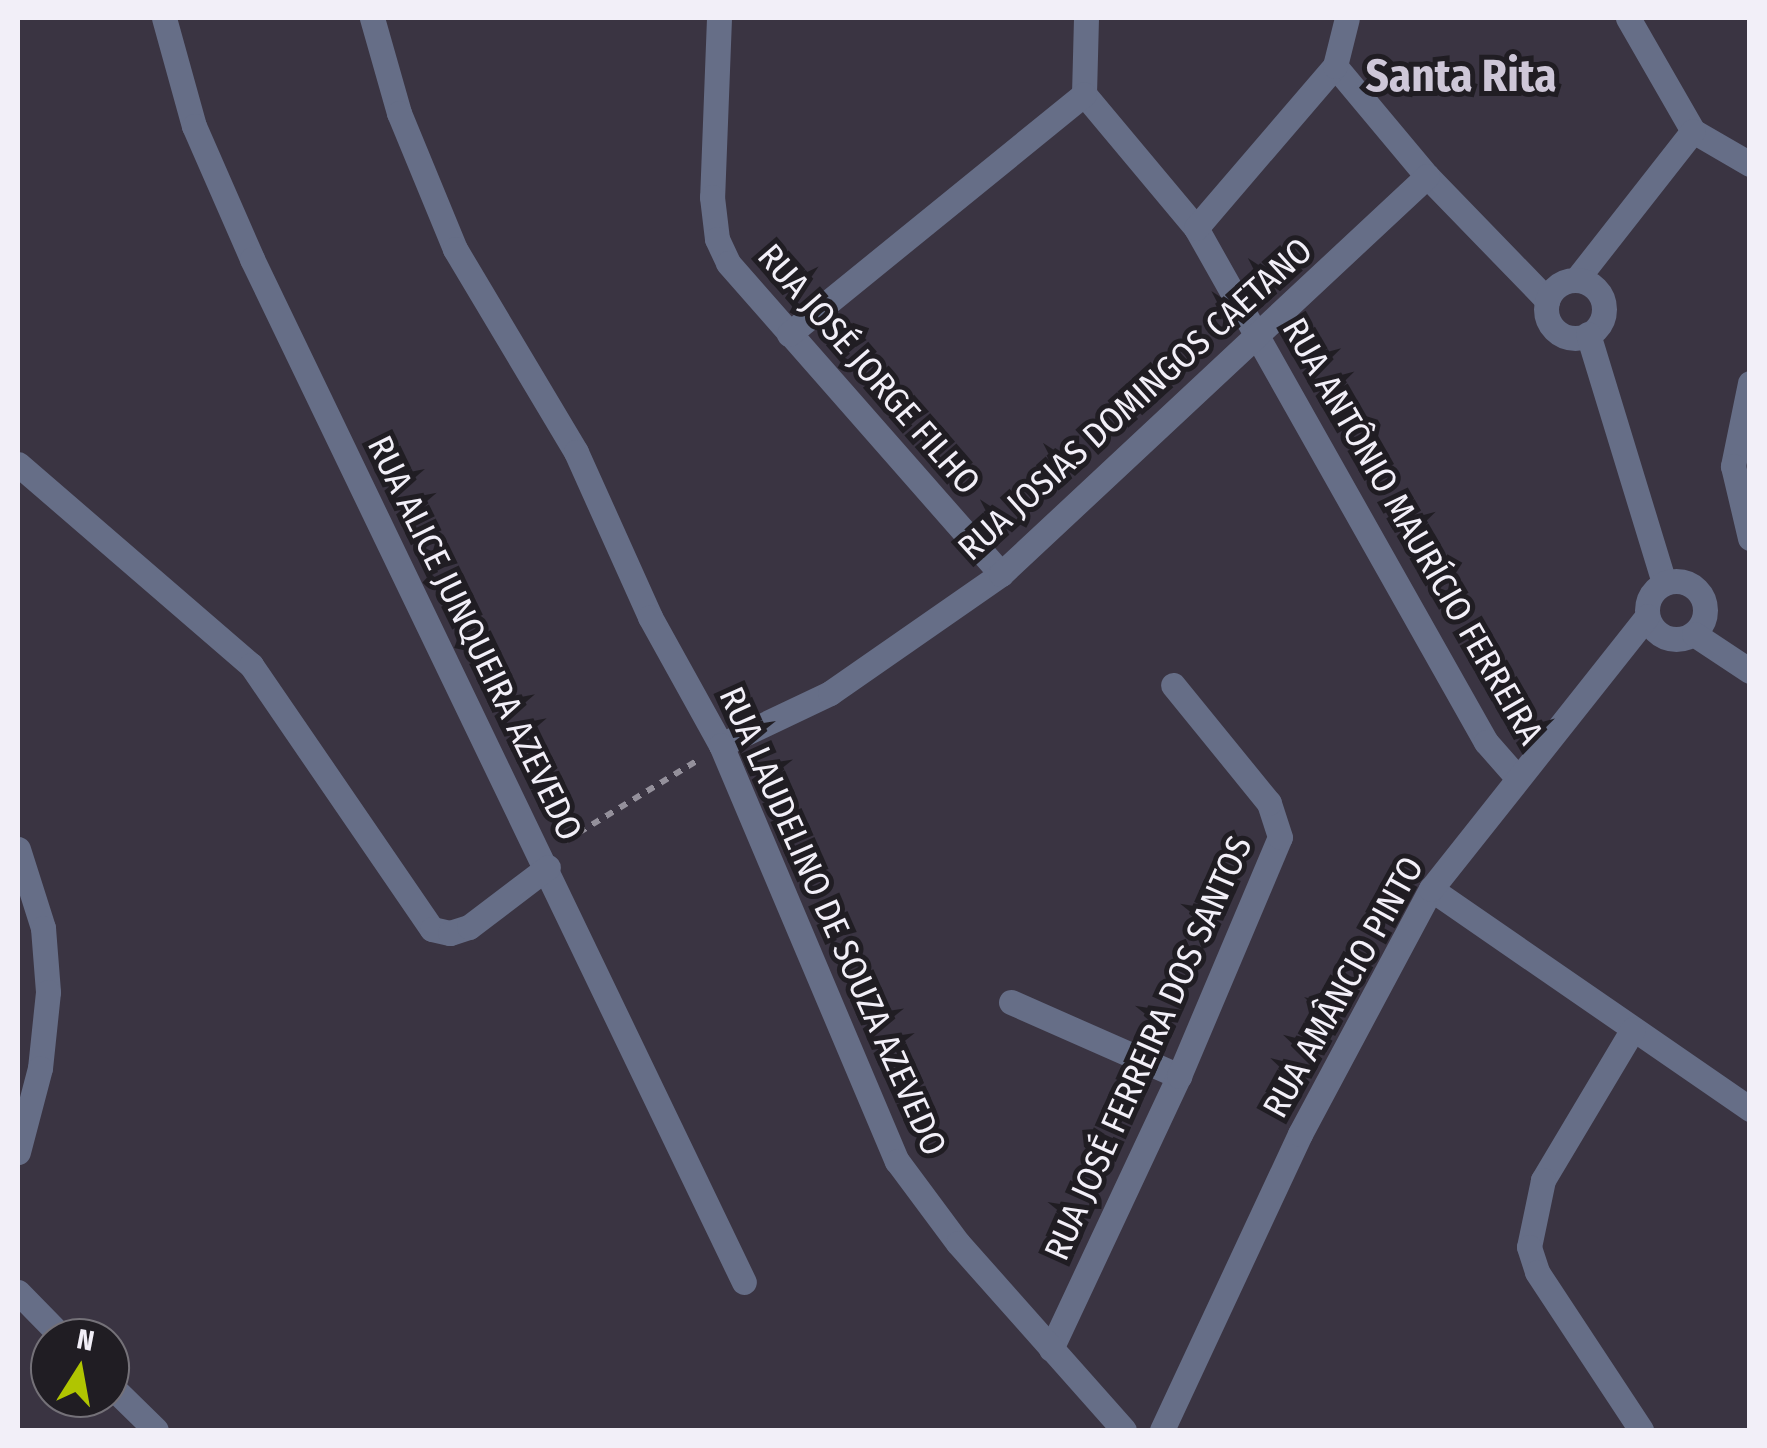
<!DOCTYPE html>
<html>
<head>
<meta charset="utf-8">
<style>
	body { margin:0 }
	#map { position:relative; width:1767px; height:1448px; overflow:hidden; background:#3a3442; font-family:"Fira Sans Condensed",sans-serif }
	div>[style] { position:absolute }
	.path>* { height:6px; margin-top:-3px; transform-origin:0; background:repeating-linear-gradient(90deg,#94909b 0 8px,transparent 0 16px) }
	.pedestrian>* { height:25px; margin:-12.5px; padding:0 12.5px; transform-origin:12.5px; border-radius:12.5px; background:#666e87 }
	.minor>* { height:25px; margin:-12.5px; padding:0 12.5px; transform-origin:12.5px; border-radius:12.5px; background:#666e87 }
	.minor>.ring { margin:-12.5px; padding:0; box-sizing:content-box; background:none; border:25px solid #666e87; border-radius:50% }
	.tertiary>* { height:25px; margin:-12.5px; padding:0 12.5px; transform-origin:12.5px; border-radius:12.5px; background:#666e87 }
	span { translate:-50% -50%; white-space:nowrap; text-align:center; line-height:1.15; -webkit-text-stroke:10px #201d23; paint-order:stroke }
	.street-label { font-size:35px; color:#f2eff8 }
	.district-label { font-size:45px; color:#cec7d8; font-weight:700 }
	.frame { position:absolute; inset:0; border:20px solid #f2eff8; pointer-events:none }
	.north { position:absolute; left:30px; top:1318px; width:100px; height:100px; box-sizing:border-box; background:#201d23; border:2px solid #747178; border-radius:50%; rotate:11deg; font-size:28px; font-weight:700; line-height:40px; text-align:center; color:#f2eff8 }
	.north::after { content:''; display:block; margin:auto; width:35px; height:45px; background:#b0c501; clip-path:polygon(50% 0,100% 100%,50% 72%,0 100%) }
</style>
</head>
<body>
<div id="map">
	<div class="path">
		<div style="left:565px;top:841px;width:158px;rotate:-31.3deg"></div>
	</div>
	<div class="pedestrian">
		<div style="left:1011px;top:1002px;width:184px;rotate:23.8deg"></div>
	</div>
	<div class="minor">
		<div style="left:164px;top:18px;width:112px;rotate:74.5deg"></div>
		<div style="left:194px;top:126px;width:145px;rotate:66.4deg"></div>
		<div style="left:252px;top:259px;width:1135px;rotate:64.32deg"></div>
		<div style="left:719px;top:18px;width:179px;rotate:92.2deg"></div>
		<div style="left:712px;top:197px;width:42px;rotate:83.2deg"></div>
		<div style="left:717px;top:239px;width:26px;rotate:65deg"></div>
		<div style="left:728px;top:263px;width:414px;rotate:48.7deg"></div>
		<div style="left:1086px;top:18px;width:76px;rotate:91.5deg"></div>
		<div style="left:1084px;top:94px;width:175px;rotate:50.1deg"></div>
		<div style="left:1196px;top:228px;width:590px;rotate:60.57deg"></div>
		<div style="left:1486px;top:742px;width:44px;rotate:48.7deg"></div>
		<div style="left:1628px;top:18px;width:130px;rotate:60.1deg"></div>
		<div style="left:1693px;top:131px;width:66px;rotate:30.1deg"></div>
		<div style="left:1335px;top:66px;width:143px;rotate:50.1deg"></div>
		<div style="left:1427px;top:176px;width:173px;rotate:45.9deg"></div>
		<div style="left:1196px;top:228px;width:213px;rotate:-49.4deg"></div>
		<div style="left:1335px;top:66px;width:49px;rotate:-76deg"></div>
		<div style="left:1576px;top:280px;width:189px;rotate:-51.9deg"></div>
		<div class="ring" style="left:1546px;top:280px;width:33px;height:33px"></div>
		<div style="left:789px;top:334px;width:380px;rotate:-39.1deg"></div>
		<div style="left:1588px;top:334px;width:260px;rotate:73deg"></div>
		<div style="left:1750px;top:383px;width:85px;rotate:101.6deg"></div>
		<div style="left:1733px;top:466px;width:74px;rotate:76.7deg"></div>
		<div style="left:18px;top:464px;width:308px;rotate:40.8deg"></div>
		<div style="left:251px;top:665px;width:320px;rotate:55.6deg"></div>
		<div style="left:432px;top:929px;width:18px;rotate:13deg"></div>
		<div style="left:450px;top:933px;width:20px;rotate:-18deg"></div>
		<div style="left:469px;top:927px;width:99px;rotate:-37.2deg"></div>
		<div class="ring" style="left:1647px;top:581px;width:33px;height:33px"></div>
		<div style="left:1694px;top:634px;width:67px;rotate:33.5deg"></div>
		<div style="left:721px;top:745px;width:121px;rotate:-25.5deg"></div>
		<div style="left:830px;top:693px;width:208px;rotate:-34.8deg"></div>
		<div style="left:1001px;top:574px;width:583px;rotate:-43.05deg"></div>
		<div style="left:18px;top:849px;width:83px;rotate:72.4deg"></div>
		<div style="left:43px;top:928px;width:64px;rotate:85.5deg"></div>
		<div style="left:48px;top:992px;width:76px;rotate:96deg"></div>
		<div style="left:40px;top:1068px;width:87px;rotate:104.7deg"></div>
		<div style="left:1431px;top:889px;width:388px;rotate:34.6deg"></div>
		<div style="left:1633px;top:1029px;width:176px;rotate:120.8deg"></div>
		<div style="left:1543px;top:1180px;width:68px;rotate:101.8deg"></div>
		<div style="left:1529px;top:1247px;width:26px;rotate:72deg"></div>
		<div style="left:1537px;top:1272px;width:189px;rotate:56.6deg"></div>
		<div style="left:18px;top:1292px;width:64px;rotate:45.6deg"></div>
		<div style="left:1051px;top:1349px;width:302px;rotate:-64.9deg"></div>
		<div style="left:1179px;top:1076px;width:259px;rotate:-67.1deg"></div>
		<div style="left:1280px;top:837px;width:36px;rotate:-108deg"></div>
		<div style="left:1269px;top:803px;width:152px;rotate:-129.1deg"></div>
		<div style="left:110px;top:1385px;width:64px;rotate:44.4deg"></div>
		<div style="left:1162px;top:1430px;width:327px;rotate:-65deg"></div>
		<div style="left:1300px;top:1134px;width:278px;rotate:-61.9deg"></div>
		<div style="left:1431px;top:889px;width:348px;rotate:-51.6deg"></div>
	</div>
	<div class="tertiary">
		<div style="left:372px;top:18px;width:99px;rotate:74.1deg"></div>
		<div style="left:399px;top:113px;width:147px;rotate:67.6deg"></div>
		<div style="left:455px;top:249px;width:236px;rotate:59.2deg"></div>
		<div style="left:576px;top:452px;width:181px;rotate:65.8deg"></div>
		<div style="left:650px;top:617px;width:146px;rotate:61deg"></div>
		<div style="left:721px;top:745px;width:452px;rotate:67.1deg"></div>
		<div style="left:897px;top:1161px;width:102px;rotate:53.4deg"></div>
		<div style="left:958px;top:1243px;width:250px;rotate:48.4deg"></div>
	</div>
	<div class="street-label">
		<span style="left:869px;top:369px;rotate:49deg">RUA JOSÉ JORGE FILHO</span>
		<span style="left:1135px;top:399px;rotate:-42deg">RUA JOSIAS DOMINGOS CAETANO</span>
		<span style="left:1413px;top:531px;rotate:60deg">RUA ANTÔNIO MAURÍCIO FERREIRA</span>
		<span style="left:475px;top:638px;rotate:64deg">RUA ALICE JUNQUEIRA AZEVEDO</span>
		<span style="left:833px;top:921px;rotate:66deg">RUA LAUDELINO DE SOUZA AZEVEDO</span>
		<span style="left:1343px;top:987px;rotate:-61deg">RUA AMÂNCIO PINTO</span>
		<span style="left:1148px;top:1048px;rotate:-66deg">RUA JOSÉ FERREIRA DOS SANTOS</span>
	</div>
	<div class="district-label">
		<span style="left:1461px;top:77px">Santa Rita</span>
	</div>
	<div class="frame"></div>
	<div class="north">N</div>
</div>
</body>
</html>
